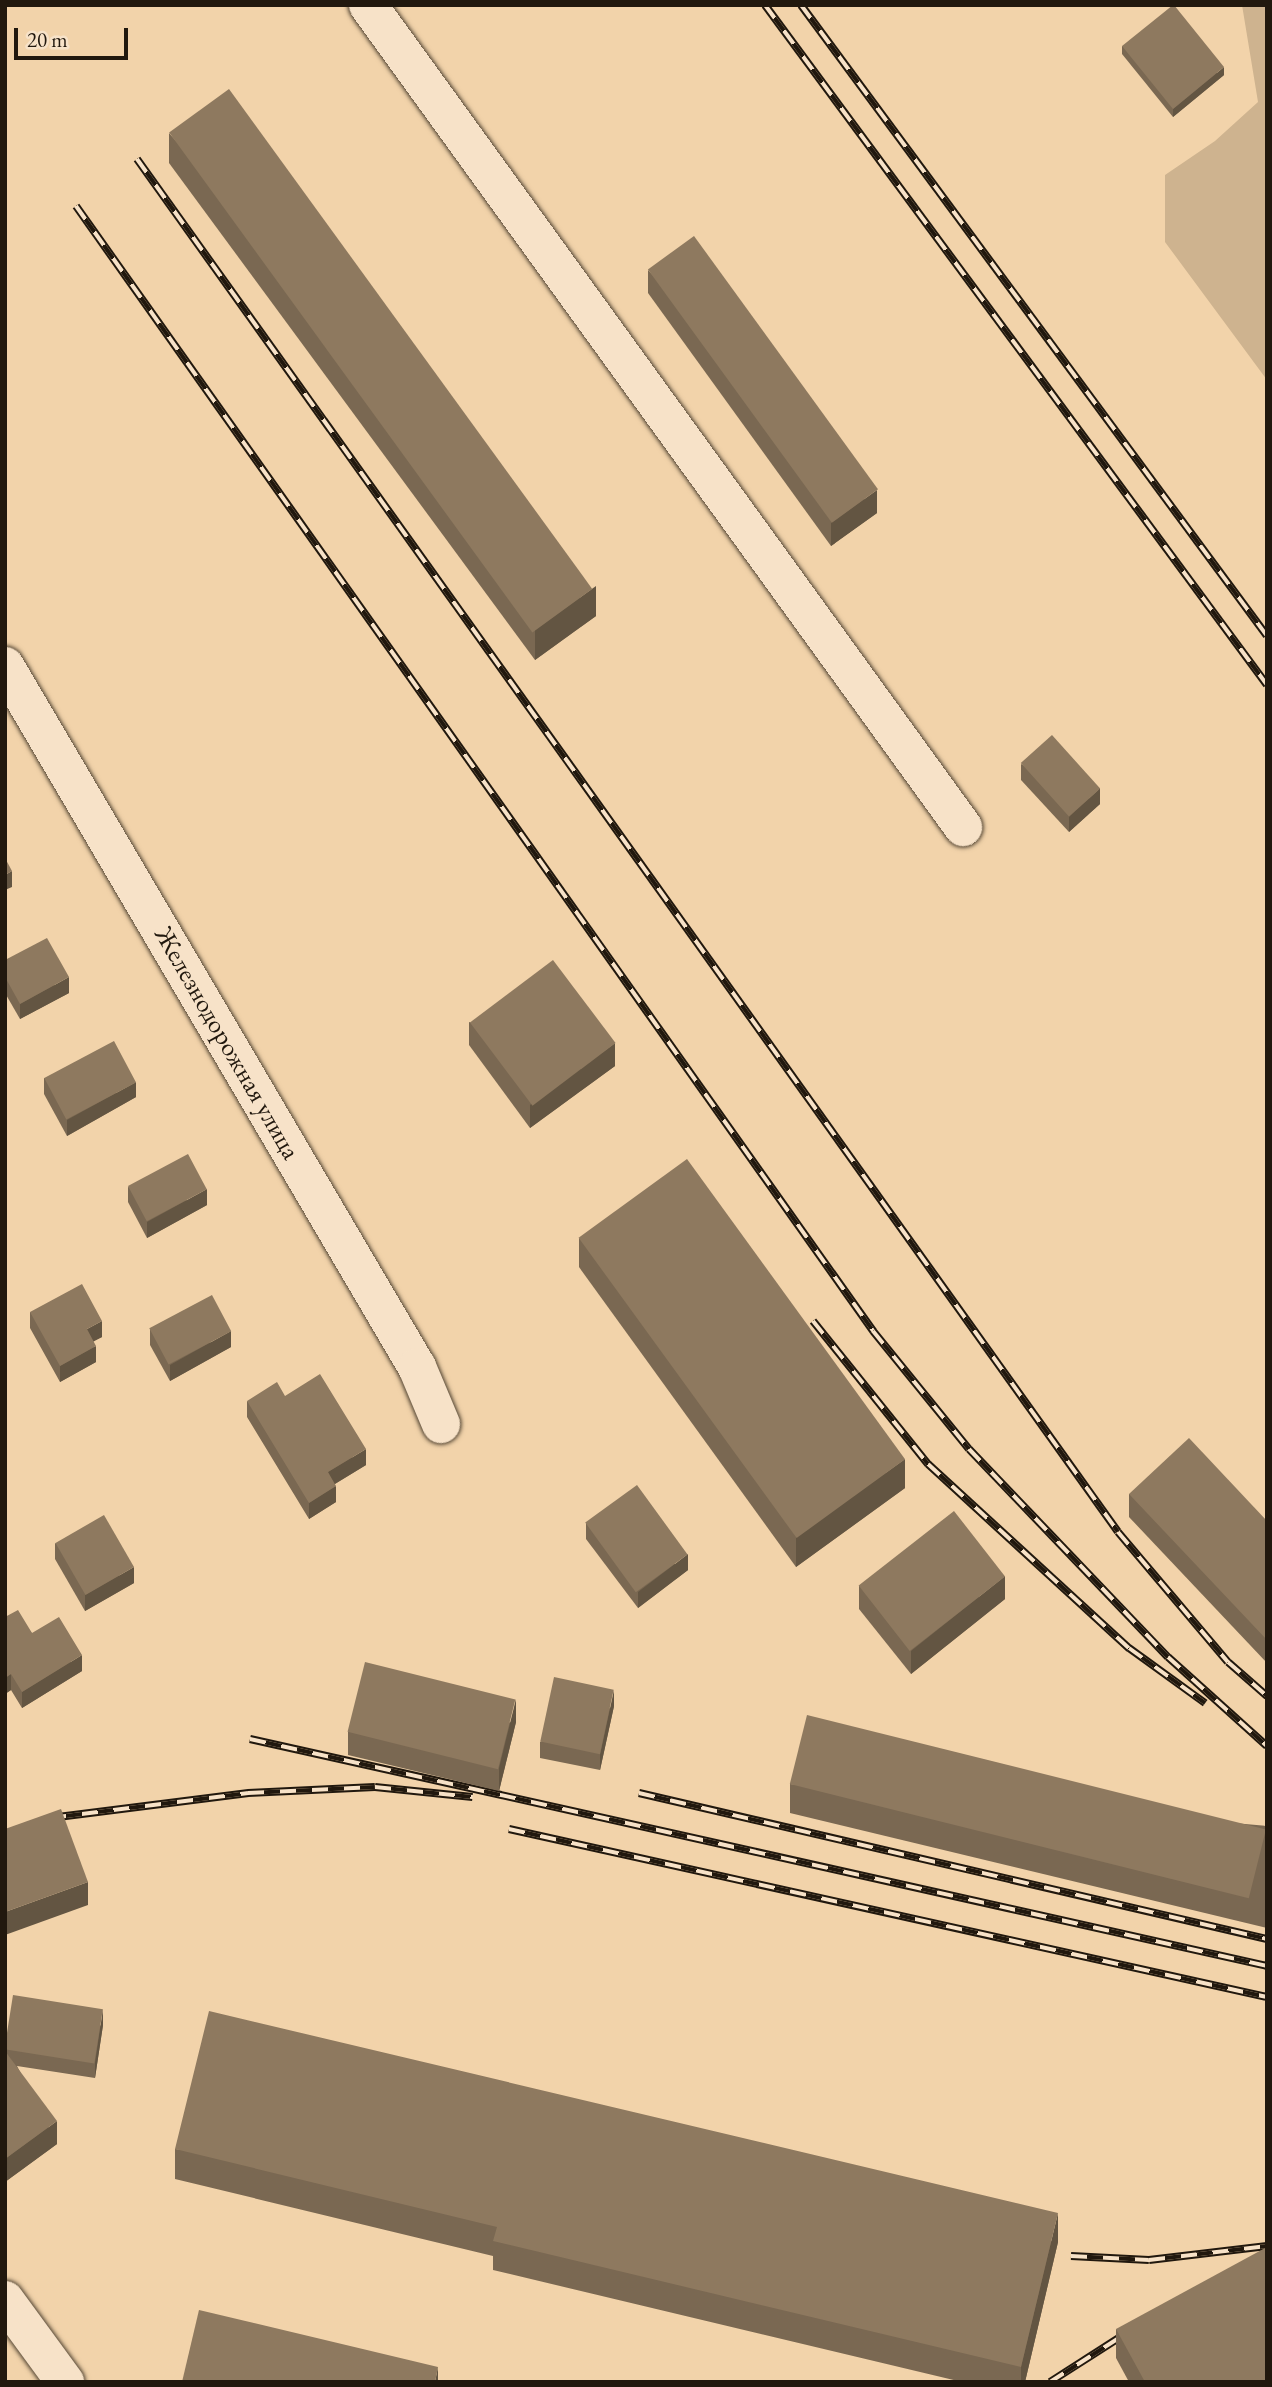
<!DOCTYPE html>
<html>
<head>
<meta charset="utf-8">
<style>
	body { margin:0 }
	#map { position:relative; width:1272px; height:2387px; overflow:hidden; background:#f2d3aa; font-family:"EB Garamond",serif }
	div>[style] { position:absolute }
	.green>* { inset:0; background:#ceb38f }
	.roads { filter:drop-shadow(0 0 2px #554735) drop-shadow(0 0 2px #554735) }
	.minor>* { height:38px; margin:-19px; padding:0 19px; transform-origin:19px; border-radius:19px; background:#f7e2c8 }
	.rail>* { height:8px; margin-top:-4px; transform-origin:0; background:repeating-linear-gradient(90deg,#f7e2c8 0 16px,#21180e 0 32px); box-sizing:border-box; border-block:2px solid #21180e }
	.wall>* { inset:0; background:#7a6852 }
	.shaded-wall>* { inset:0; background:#635542 }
	.building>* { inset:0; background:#8e795f; transform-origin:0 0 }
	span { translate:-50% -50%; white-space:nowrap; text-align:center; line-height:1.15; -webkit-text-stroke:6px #f7e2c8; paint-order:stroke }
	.street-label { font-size:26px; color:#21180e }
	.frame { position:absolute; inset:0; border:7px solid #21180e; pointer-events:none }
	.scale { position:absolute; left:14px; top:28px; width:114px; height:32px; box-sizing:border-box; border:4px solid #21180e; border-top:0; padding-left:9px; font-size:21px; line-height:24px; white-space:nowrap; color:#21180e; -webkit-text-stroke:5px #f7e2c8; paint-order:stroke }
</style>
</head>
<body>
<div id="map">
	<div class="green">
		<div style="clip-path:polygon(1242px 5px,1267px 5px,1267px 380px,1165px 242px,1165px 175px,1215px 141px,1258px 102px)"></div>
	</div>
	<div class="roads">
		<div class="minor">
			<div style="left:368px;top:5px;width:1015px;rotate:54.1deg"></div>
			<div style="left:5px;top:666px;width:813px;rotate:59.56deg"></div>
			<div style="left:417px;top:1367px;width:62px;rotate:67.2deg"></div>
			<div style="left:5px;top:2300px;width:102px;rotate:53.8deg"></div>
		</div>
	</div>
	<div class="rail">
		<div style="left:765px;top:5px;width:845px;rotate:53.56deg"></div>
		<div style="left:801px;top:5px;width:784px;rotate:53.55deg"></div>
		<div style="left:137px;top:159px;width:1687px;rotate:54.45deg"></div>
		<div style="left:1118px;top:1532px;width:170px;rotate:49.8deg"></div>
		<div style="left:1228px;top:1662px;width:52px;rotate:41.1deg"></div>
		<div style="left:76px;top:206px;width:1379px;rotate:54.68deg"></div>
		<div style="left:873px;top:1331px;width:152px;rotate:50.9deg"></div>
		<div style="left:969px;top:1449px;width:288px;rotate:46.3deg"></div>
		<div style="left:1168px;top:1657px;width:133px;rotate:42deg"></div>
		<div style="left:813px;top:1321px;width:184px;rotate:51.2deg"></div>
		<div style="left:928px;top:1464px;width:273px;rotate:42.5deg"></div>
		<div style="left:1129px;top:1648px;width:94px;rotate:35.9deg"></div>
		<div style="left:250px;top:1739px;width:1042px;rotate:12.58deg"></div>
		<div style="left:639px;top:1793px;width:645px;rotate:13.09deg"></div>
		<div style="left:509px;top:1829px;width:776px;rotate:12.5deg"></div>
		<div style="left:5px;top:1836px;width:48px;rotate:-21.8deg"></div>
		<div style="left:50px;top:1818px;width:200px;rotate:-7.2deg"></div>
		<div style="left:248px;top:1793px;width:127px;rotate:-2.7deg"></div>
		<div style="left:375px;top:1787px;width:98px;rotate:5.9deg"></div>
		<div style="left:1071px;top:2256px;width:78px;rotate:2.9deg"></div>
		<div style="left:1149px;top:2260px;width:119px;rotate:-6.8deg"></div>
		<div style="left:1050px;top:2382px;width:98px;rotate:-32.6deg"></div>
	</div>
	<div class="wall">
		<div style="clip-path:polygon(1122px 46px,1224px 75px,1173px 117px,1122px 54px)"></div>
		<div style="clip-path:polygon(169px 133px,596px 616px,535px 660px,169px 163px)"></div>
		<div style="clip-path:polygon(648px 270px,877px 513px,831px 546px,648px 293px)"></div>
		<div style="clip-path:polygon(1021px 764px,1100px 804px,1069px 832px,1021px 780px)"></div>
		<div style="clip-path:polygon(5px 960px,69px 993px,20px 1019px,5px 993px)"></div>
		<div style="clip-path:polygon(469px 1022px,615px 1066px,530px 1128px,469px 1045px)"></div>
		<div style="clip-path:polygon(44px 1078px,136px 1097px,67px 1136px,44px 1094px)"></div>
		<div style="clip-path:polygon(128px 1187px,207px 1205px,147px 1238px,128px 1202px)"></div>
		<div style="clip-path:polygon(579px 1238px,905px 1488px,796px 1567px,579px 1267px)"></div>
		<div style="clip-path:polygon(30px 1312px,102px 1337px,93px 1341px,96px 1362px,60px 1382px,30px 1328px)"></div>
		<div style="clip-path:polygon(150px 1329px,231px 1347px,170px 1381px,150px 1345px)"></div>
		<div style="clip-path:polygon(247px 1401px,366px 1465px,335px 1484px,336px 1502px,309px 1519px,247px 1417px)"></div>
		<div style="clip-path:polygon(1129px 1494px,1267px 1521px,1267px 1663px,1129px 1517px)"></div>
		<div style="clip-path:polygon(586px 1523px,688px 1570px,638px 1608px,586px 1539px)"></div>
		<div style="clip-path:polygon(55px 1543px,134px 1583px,85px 1611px,55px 1559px)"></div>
		<div style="clip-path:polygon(859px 1586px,1005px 1599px,911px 1674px,859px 1609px)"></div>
		<div style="clip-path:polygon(5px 1617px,32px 1633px,82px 1671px,22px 1708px,11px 1690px,5px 1694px)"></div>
		<div style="clip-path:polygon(614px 1706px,600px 1770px,540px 1758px,540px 1742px)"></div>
		<div style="clip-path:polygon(516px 1722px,499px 1791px,348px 1755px,348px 1732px)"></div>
		<div style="clip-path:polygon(790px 1784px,1267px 1826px,1267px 1928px,790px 1813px)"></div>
		<div style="clip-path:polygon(103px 2025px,95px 2078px,17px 2066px,57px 2144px,5px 2182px,5px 2043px)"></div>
		<div style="clip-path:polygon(175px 2149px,1058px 2242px,1025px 2382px,962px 2382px,493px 2270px,493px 2256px,175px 2179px)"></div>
		<div style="clip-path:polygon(1116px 2329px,1267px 2382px,1129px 2382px,1116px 2358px)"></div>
	</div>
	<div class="shaded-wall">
		<div style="clip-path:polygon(1224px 67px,1224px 75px,1173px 117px,1173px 109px)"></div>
		<div style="clip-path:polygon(877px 490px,877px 513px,831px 546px,831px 523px)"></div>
		<div style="clip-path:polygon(596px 586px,596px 616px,535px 660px,535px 630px)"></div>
		<div style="clip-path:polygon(1100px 788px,1100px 804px,1069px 832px,1069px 817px)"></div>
		<div style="clip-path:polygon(12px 871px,12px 887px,5px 890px,5px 875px)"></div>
		<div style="clip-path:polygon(69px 977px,69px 993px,20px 1019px,20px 1004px)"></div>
		<div style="clip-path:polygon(615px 1043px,615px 1066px,530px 1128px,530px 1105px)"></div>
		<div style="clip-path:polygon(136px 1082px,136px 1097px,67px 1136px,67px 1120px)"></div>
		<div style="clip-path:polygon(207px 1189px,207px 1205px,147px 1238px,147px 1222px)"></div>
		<div style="clip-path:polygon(102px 1321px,102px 1337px,87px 1345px,87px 1329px)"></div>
		<div style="clip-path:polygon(231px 1331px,231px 1347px,170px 1381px,170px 1365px)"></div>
		<div style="clip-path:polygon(96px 1346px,96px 1362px,60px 1382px,60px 1366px)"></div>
		<div style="clip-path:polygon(366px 1449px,366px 1465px,328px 1488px,328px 1472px)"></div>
		<div style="clip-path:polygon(905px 1459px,905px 1488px,796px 1567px,796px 1537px)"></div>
		<div style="clip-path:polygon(336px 1486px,336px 1502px,309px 1519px,309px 1503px)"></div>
		<div style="clip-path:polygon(688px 1554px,688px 1570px,638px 1608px,638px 1592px)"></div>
		<div style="clip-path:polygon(134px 1567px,134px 1583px,85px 1611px,85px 1595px)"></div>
		<div style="clip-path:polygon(1005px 1576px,1005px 1599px,911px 1674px,911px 1651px)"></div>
		<div style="clip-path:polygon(82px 1655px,82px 1671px,22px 1708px,22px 1692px)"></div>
		<div style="clip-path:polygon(11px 1674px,11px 1690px,5px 1694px,5px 1678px)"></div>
		<div style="clip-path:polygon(614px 1690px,614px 1706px,600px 1770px,600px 1755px)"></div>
		<div style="clip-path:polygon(516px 1699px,516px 1722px,499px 1791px,499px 1768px)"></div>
		<div style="clip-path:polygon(88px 1882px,88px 1905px,5px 1935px,5px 1912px)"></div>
		<div style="clip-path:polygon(103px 2009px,103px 2025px,95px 2078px,95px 2063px)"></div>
		<div style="clip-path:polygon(57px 2121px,57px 2144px,5px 2182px,5px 2159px)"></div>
		<div style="clip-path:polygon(1058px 2213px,1058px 2242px,1025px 2382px,1021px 2382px,1021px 2367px)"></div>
		<div style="clip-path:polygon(438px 2367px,438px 2382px,435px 2382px)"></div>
	</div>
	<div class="building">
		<div style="clip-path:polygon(1173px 5px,1174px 5px,1224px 67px,1173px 109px,1122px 46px)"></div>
		<div style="left:229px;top:89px;width:618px;height:74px;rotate:54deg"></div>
		<div style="left:694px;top:236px;width:313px;height:57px;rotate:54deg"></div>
		<div style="left:1052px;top:735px;width:72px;height:42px;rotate:48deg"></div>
		<div style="clip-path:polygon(5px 858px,12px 871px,5px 875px)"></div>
		<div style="clip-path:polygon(47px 938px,69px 977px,20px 1004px,5px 977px,5px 960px)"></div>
		<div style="left:553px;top:960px;width:104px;height:104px;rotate:53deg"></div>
		<div style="left:114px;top:1041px;width:47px;height:79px;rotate:62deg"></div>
		<div style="left:188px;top:1154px;width:40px;height:68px;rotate:62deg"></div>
		<div style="left:687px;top:1159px;width:371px;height:134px;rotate:54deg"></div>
		<div style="clip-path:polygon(82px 1284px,102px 1321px,87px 1329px,96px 1346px,60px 1366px,30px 1312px)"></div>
		<div style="left:212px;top:1295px;width:41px;height:71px;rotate:62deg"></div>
		<div style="clip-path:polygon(320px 1374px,366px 1449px,328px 1472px,336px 1486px,309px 1503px,247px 1401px,277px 1382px,285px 1396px)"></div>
		<div style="clip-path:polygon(1189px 1438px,1267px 1521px,1267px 1640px,1129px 1494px)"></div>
		<div style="left:637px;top:1485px;width:86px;height:64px;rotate:54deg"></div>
		<div style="left:954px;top:1511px;width:83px;height:121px;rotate:52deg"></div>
		<div style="left:104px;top:1515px;width:60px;height:56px;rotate:60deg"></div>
		<div style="clip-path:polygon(18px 1610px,32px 1633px,59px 1617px,82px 1655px,22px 1692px,11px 1674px,5px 1678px,5px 1617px)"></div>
		<div style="left:365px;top:1662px;width:155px;height:72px;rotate:14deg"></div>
		<div style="left:554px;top:1677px;width:61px;height:66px;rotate:12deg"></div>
		<div style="left:807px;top:1715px;width:473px;height:71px;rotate:14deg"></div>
		<div style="clip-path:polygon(61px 1809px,88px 1882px,5px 1912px,5px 1829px)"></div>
		<div style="left:13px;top:1995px;width:91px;height:55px;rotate:9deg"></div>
		<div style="clip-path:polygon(209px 2011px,1058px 2213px,1021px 2367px,493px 2241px,497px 2227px,175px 2149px)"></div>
		<div style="clip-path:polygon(5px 2051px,57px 2121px,5px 2159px)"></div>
		<div style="clip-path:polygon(1267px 2247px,1267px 2382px,1145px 2382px,1116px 2329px)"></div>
		<div style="clip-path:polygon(199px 2310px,438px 2367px,435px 2382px,182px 2382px)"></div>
	</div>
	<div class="street-label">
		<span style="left:227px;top:1043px;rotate:60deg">Железнодорожная улица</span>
	</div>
	<div class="frame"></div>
	<div class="scale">20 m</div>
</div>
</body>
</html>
